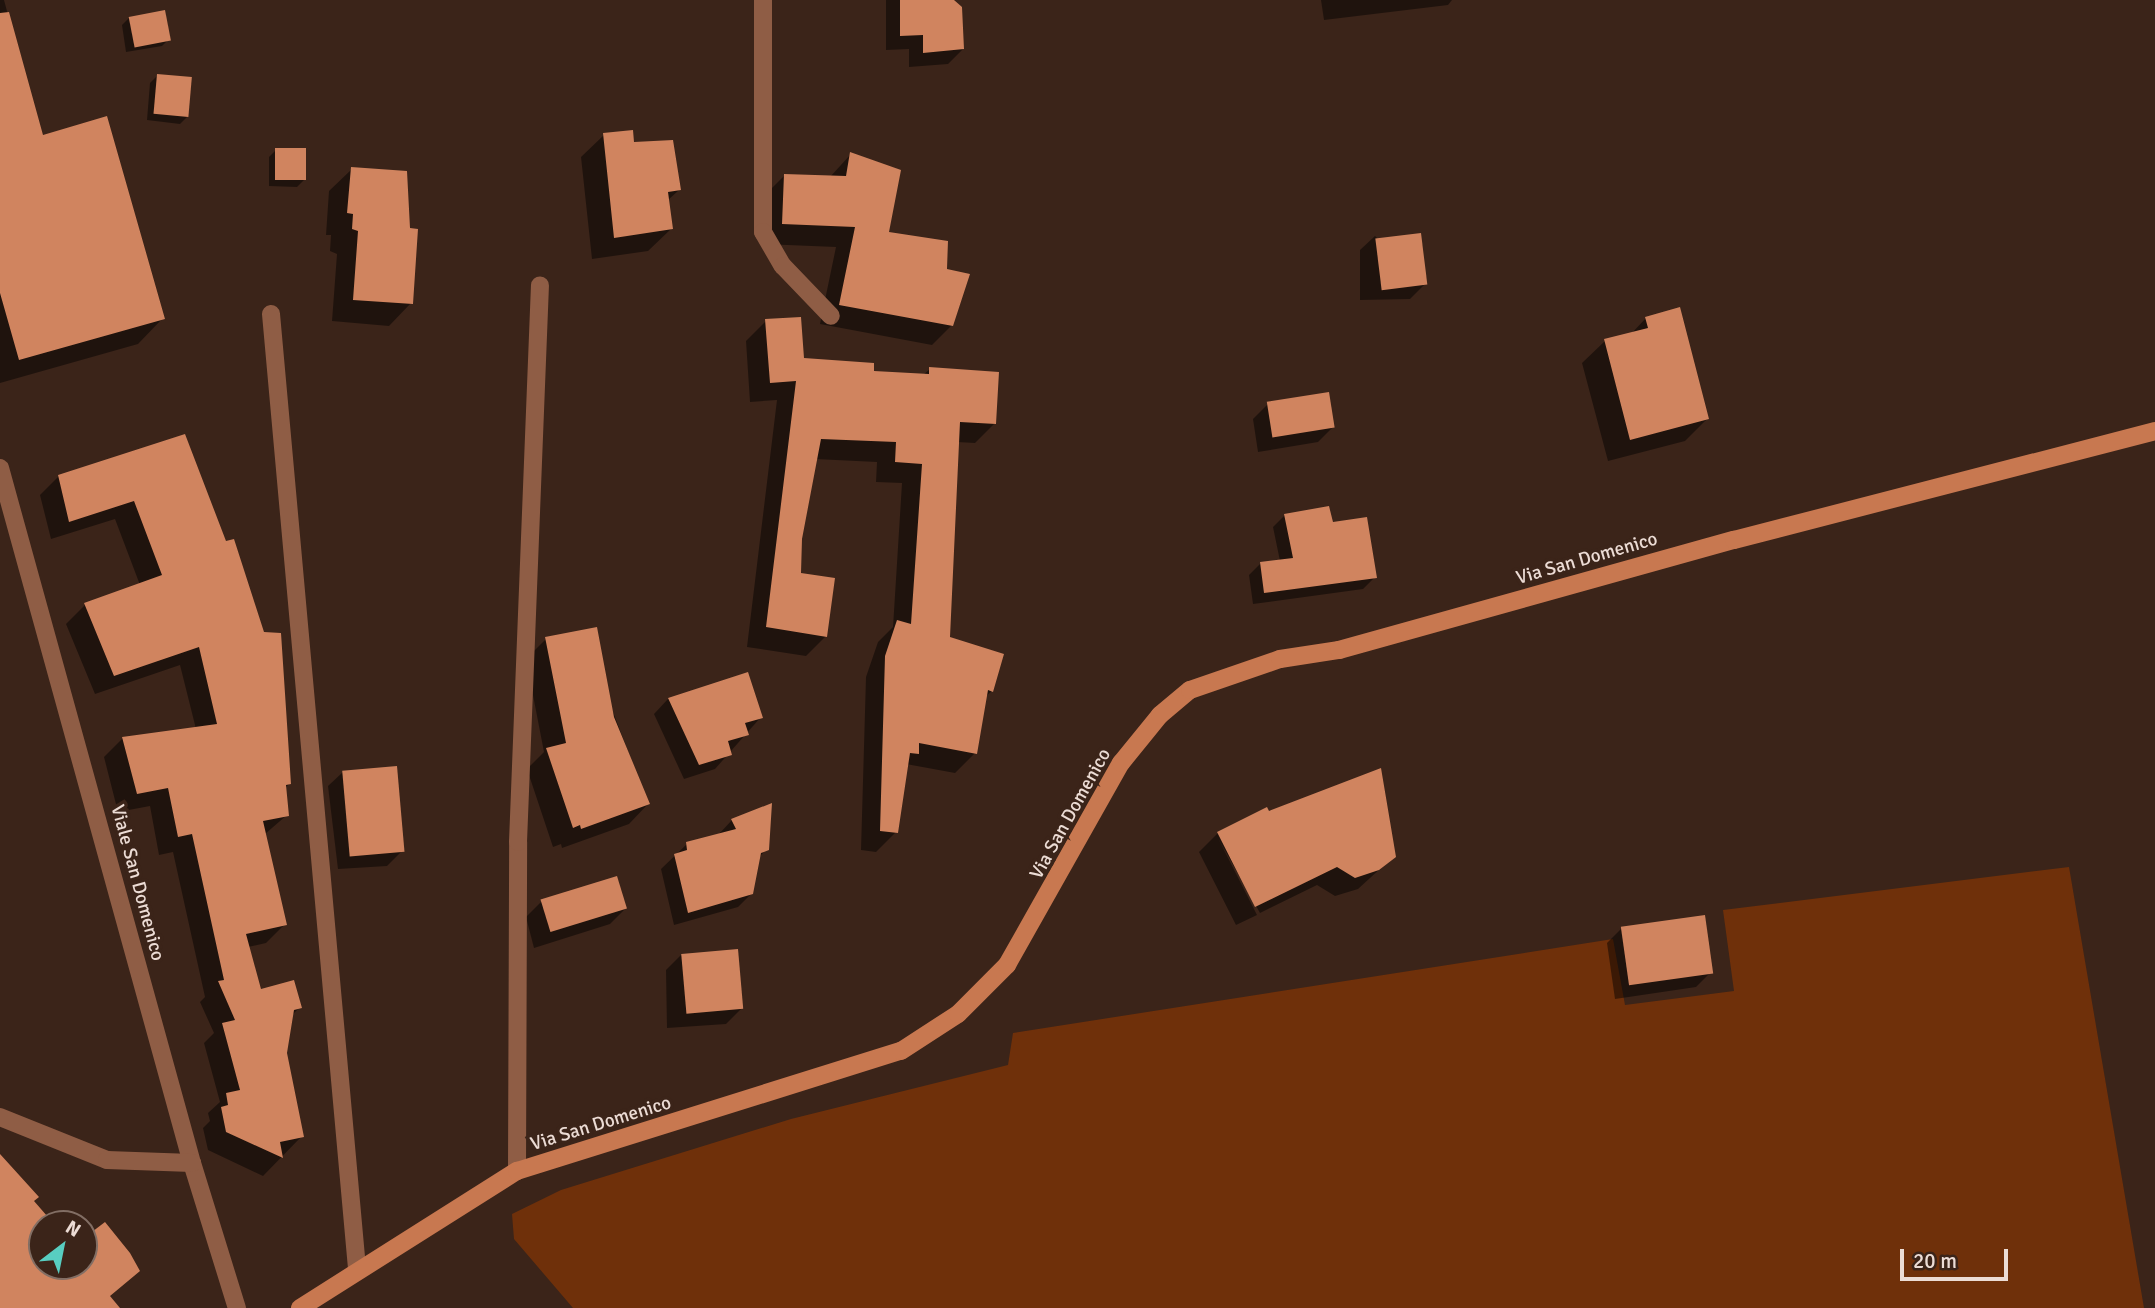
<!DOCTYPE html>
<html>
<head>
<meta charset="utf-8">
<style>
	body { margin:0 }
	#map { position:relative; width:2155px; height:1308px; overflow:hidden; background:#3b2419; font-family:Signika,sans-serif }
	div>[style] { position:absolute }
	.green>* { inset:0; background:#6f300a }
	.shadow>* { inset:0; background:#0007 }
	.building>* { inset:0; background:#d0845f; transform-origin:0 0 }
	.street>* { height:18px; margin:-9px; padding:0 9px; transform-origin:9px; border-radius:9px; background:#8f5d45 }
	.secondary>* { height:18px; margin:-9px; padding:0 9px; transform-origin:9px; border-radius:9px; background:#c87850 }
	span { translate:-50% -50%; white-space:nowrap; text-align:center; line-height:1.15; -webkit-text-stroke:7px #3b2419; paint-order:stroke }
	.street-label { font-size:19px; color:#ecdcd5 }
	.north { position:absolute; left:28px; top:1210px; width:70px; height:70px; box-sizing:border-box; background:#3b2419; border:2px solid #826e64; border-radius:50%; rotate:32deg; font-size:19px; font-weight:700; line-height:28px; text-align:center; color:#ecdcd5 }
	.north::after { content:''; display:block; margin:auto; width:24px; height:32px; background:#58cec1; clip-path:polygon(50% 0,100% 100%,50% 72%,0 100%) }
	.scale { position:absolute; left:1900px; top:1249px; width:108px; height:32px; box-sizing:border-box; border:4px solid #ecdcd5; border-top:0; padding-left:9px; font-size:21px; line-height:24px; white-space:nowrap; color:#ecdcd5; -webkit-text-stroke:5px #3b2419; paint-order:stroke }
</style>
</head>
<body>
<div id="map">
	<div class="green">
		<div style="clip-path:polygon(2069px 867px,2144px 1308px,573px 1308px,514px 1239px,512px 1214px,561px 1190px,791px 1119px,1008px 1065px,1013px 1033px,1613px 939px,1625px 1005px,1734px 991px,1723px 910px)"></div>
	</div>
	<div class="shadow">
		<div style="clip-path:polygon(0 0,4px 0,41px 137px,163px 318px,138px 344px,0 383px)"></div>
		<div style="clip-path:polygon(886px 0,953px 0,963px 49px,948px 64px,909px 67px,909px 49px,886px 50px)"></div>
		<div style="clip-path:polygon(1321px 0,1452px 0,1448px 5px,1324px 20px)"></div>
		<div style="clip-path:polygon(129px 18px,169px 39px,162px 46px,126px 52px,122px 25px)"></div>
		<div style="clip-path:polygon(157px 76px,187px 117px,180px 124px,147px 120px,150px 83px)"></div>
		<div style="clip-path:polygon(604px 135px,633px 144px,679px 190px,667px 201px,671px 229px,648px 251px,592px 259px,581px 157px)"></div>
		<div style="clip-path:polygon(276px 150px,304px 180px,297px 187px,269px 186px,269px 157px)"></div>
		<div style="clip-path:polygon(851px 154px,887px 233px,945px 270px,952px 325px,932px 345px,820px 324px,836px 247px,763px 244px,764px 196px,784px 176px,830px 177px)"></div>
		<div style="clip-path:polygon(352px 169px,411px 303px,389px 326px,332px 321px,337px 254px,330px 251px,331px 235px,326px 235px,329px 191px)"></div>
		<div style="clip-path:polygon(1375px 236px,1425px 284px,1410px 299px,1360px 300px,1360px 250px)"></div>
		<div style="clip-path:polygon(1646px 318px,1707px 419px,1685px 441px,1608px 461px,1582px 363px,1605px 341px,1630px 335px)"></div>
		<div style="clip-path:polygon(766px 321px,803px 360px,872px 373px,923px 375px,930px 369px,995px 423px,975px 443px,957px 442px,948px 638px,992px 691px,984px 698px,975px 753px,955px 773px,906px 764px,896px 832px,876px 852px,861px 850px,866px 677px,878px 642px,893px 627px,902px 483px,876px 482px,877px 462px,815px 459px,801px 539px,800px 575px,826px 636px,806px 656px,747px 647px,777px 400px,750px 402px,746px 341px)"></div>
		<div style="clip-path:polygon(1268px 404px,1333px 427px,1318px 442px,1258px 452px,1253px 419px)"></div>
		<div style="clip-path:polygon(184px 436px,289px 784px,284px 789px,287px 815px,265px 834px,285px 924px,266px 943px,248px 947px,259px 991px,300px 1007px,291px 1016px,286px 1053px,302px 1136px,263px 1176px,208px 1150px,203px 1128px,210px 1121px,208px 1113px,220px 1102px,204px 1043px,214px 1033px,200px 1002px,205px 997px,173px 852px,159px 855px,150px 806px,118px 812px,104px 757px,123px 738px,196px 729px,180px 665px,95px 694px,66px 624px,85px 605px,140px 585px,115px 519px,51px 539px,40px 495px,59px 476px)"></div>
		<div style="clip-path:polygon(1285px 515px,1331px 523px,1375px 577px,1363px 589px,1253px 604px,1249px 575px,1261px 563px,1280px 561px,1273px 527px)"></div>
		<div style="clip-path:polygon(546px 639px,610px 704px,648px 804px,629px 824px,562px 848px,561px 844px,553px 847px,527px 769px,544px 752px,526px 659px)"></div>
		<div style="clip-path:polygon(747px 674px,761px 717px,715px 769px,684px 779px,654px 714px,668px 699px)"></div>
		<div style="clip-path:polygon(343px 772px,402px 851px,387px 866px,338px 869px,328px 786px)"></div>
		<div style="clip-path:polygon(732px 820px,767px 849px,758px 858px,752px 893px,738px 907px,674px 925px,661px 869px,687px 844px,719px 834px)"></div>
		<div style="clip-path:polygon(1218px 833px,1394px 856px,1358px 889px,1335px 896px,1317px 885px,1260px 913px,1218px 838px,1257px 915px,1236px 925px,1199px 852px)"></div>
		<div style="clip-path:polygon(541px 902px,625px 909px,610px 924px,534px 948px,526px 917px)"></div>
		<div style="clip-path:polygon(1622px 928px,1711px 972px,1696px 987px,1615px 999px,1607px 943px)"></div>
		<div style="clip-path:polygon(681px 955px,741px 1009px,726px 1024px,667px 1028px,666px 970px)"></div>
	</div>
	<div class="building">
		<div style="clip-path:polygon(900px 0,954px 0,962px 7px,964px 49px,923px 53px,923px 35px,900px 36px)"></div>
		<div style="left:165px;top:10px;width:31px;height:37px;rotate:79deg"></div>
		<div style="clip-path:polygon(9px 12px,43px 135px,107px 116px,165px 319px,19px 360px,0 293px,0 13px)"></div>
		<div style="left:157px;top:74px;width:35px;height:40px;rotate:5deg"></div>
		<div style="clip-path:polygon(633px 130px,634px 142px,673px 140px,681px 190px,668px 192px,673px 229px,614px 238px,603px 133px)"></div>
		<div style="left:275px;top:148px;width:31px;height:32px"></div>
		<div style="clip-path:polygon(850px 152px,901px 170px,889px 232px,948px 241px,947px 269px,970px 274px,953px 326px,839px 305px,855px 227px,782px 224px,784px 174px,846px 176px)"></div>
		<div style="clip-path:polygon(351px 167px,407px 171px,410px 228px,418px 229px,413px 304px,353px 300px,358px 231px,352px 229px,353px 214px,347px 213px)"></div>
		<div style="left:1421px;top:233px;width:52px;height:46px;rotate:83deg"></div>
		<div style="clip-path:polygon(1680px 307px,1709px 419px,1630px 440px,1604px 339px,1648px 328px,1645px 317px)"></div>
		<div style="clip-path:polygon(801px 317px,804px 358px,874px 363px,874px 371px,929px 374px,929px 367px,999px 372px,996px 424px,960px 422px,950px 637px,1004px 654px,993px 692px,988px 690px,977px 754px,919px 743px,919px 754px,910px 753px,898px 833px,880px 831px,885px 656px,897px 620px,911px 624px,922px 464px,895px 462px,896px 442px,821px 439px,802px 539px,801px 573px,835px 578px,827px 637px,766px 627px,796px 381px,770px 383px,765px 319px)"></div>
		<div style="left:1329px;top:392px;width:36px;height:63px;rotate:81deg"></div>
		<div style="clip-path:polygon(185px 434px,226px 541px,234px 539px,264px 632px,281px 633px,291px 784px,286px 785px,289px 816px,263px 821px,287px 925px,246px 934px,261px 989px,294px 980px,302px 1008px,294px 1010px,287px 1053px,304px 1137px,280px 1142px,283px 1158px,226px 1132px,221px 1107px,228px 1105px,226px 1093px,240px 1090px,222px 1023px,235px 1020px,218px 981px,224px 980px,192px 834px,178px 837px,168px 788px,137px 794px,122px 737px,217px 724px,199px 647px,114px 676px,84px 603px,162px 575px,134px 501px,69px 522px,58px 475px)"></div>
		<div style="clip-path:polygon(1329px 506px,1333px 522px,1367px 517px,1377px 578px,1264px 593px,1260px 562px,1293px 558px,1284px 514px)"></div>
		<div style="clip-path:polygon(597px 627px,614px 717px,650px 804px,581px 829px,580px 825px,573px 828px,546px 748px,566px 743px,545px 637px)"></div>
		<div style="clip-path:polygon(748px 672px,763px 718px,745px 723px,749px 735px,728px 741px,732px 755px,699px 765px,668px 698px)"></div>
		<div style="left:397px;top:766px;width:86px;height:55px;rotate:85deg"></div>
		<div style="clip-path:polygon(1381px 768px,1396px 857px,1379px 870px,1355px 878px,1337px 867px,1255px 907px,1217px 832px,1267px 807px,1269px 811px)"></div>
		<div style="clip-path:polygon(772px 803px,769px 850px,761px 853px,753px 894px,688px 913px,674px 854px,687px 850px,686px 842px,736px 829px,731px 819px)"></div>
		<div style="left:617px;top:876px;width:34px;height:80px;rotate:73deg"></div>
		<div style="left:1705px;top:915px;width:59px;height:85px;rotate:82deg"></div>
		<div style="left:738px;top:949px;width:60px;height:57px;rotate:85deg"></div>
		<div style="clip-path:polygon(0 1154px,39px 1197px,34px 1201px,54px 1224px,42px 1224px,42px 1266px,84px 1266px,84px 1238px,105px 1222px,130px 1253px,140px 1271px,110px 1296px,120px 1308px,0 1308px)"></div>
	</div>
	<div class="street">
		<div style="left:763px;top:0;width:232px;rotate:90deg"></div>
		<div style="left:763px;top:232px;width:39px;rotate:60deg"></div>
		<div style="left:783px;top:266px;width:69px;rotate:46.2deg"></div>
		<div style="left:271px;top:314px;width:958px;rotate:84.85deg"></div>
		<div style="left:0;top:468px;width:721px;rotate:74.56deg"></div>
		<div style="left:192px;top:1163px;width:152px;rotate:72.8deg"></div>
		<div style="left:0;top:1117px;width:115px;rotate:21.9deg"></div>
		<div style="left:107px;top:1160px;width:85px;rotate:2deg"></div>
		<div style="left:517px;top:1171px;width:329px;rotate:-89.8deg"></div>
		<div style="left:518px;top:842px;width:557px;rotate:-87.74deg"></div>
	</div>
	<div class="secondary">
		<div style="left:300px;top:1308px;width:257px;rotate:-32.3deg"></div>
		<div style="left:517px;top:1171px;width:402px;rotate:-17.4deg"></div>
		<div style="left:901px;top:1051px;width:68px;rotate:-33deg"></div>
		<div style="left:958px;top:1014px;width:69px;rotate:-45deg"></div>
		<div style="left:1007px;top:965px;width:232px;rotate:-60.6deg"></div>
		<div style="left:1121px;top:763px;width:62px;rotate:-50.9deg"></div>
		<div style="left:1160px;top:715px;width:39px;rotate:-40deg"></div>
		<div style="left:1190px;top:690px;width:95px;rotate:-19deg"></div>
		<div style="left:1280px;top:659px;width:60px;rotate:-8.7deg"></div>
		<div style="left:1339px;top:650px;width:410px;rotate:-15.6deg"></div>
		<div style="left:1734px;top:540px;width:435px;rotate:-14.5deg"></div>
	</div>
	<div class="street-label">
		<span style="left:1587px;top:559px;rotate:-16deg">Via San Domenico</span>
		<span style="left:1071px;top:814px;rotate:-61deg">Via San Domenico</span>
		<span style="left:137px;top:883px;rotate:75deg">Viale San Domenico</span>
		<span style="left:601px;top:1124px;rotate:-17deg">Via San Domenico</span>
	</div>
	<div class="north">N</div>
	<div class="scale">20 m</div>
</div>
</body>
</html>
